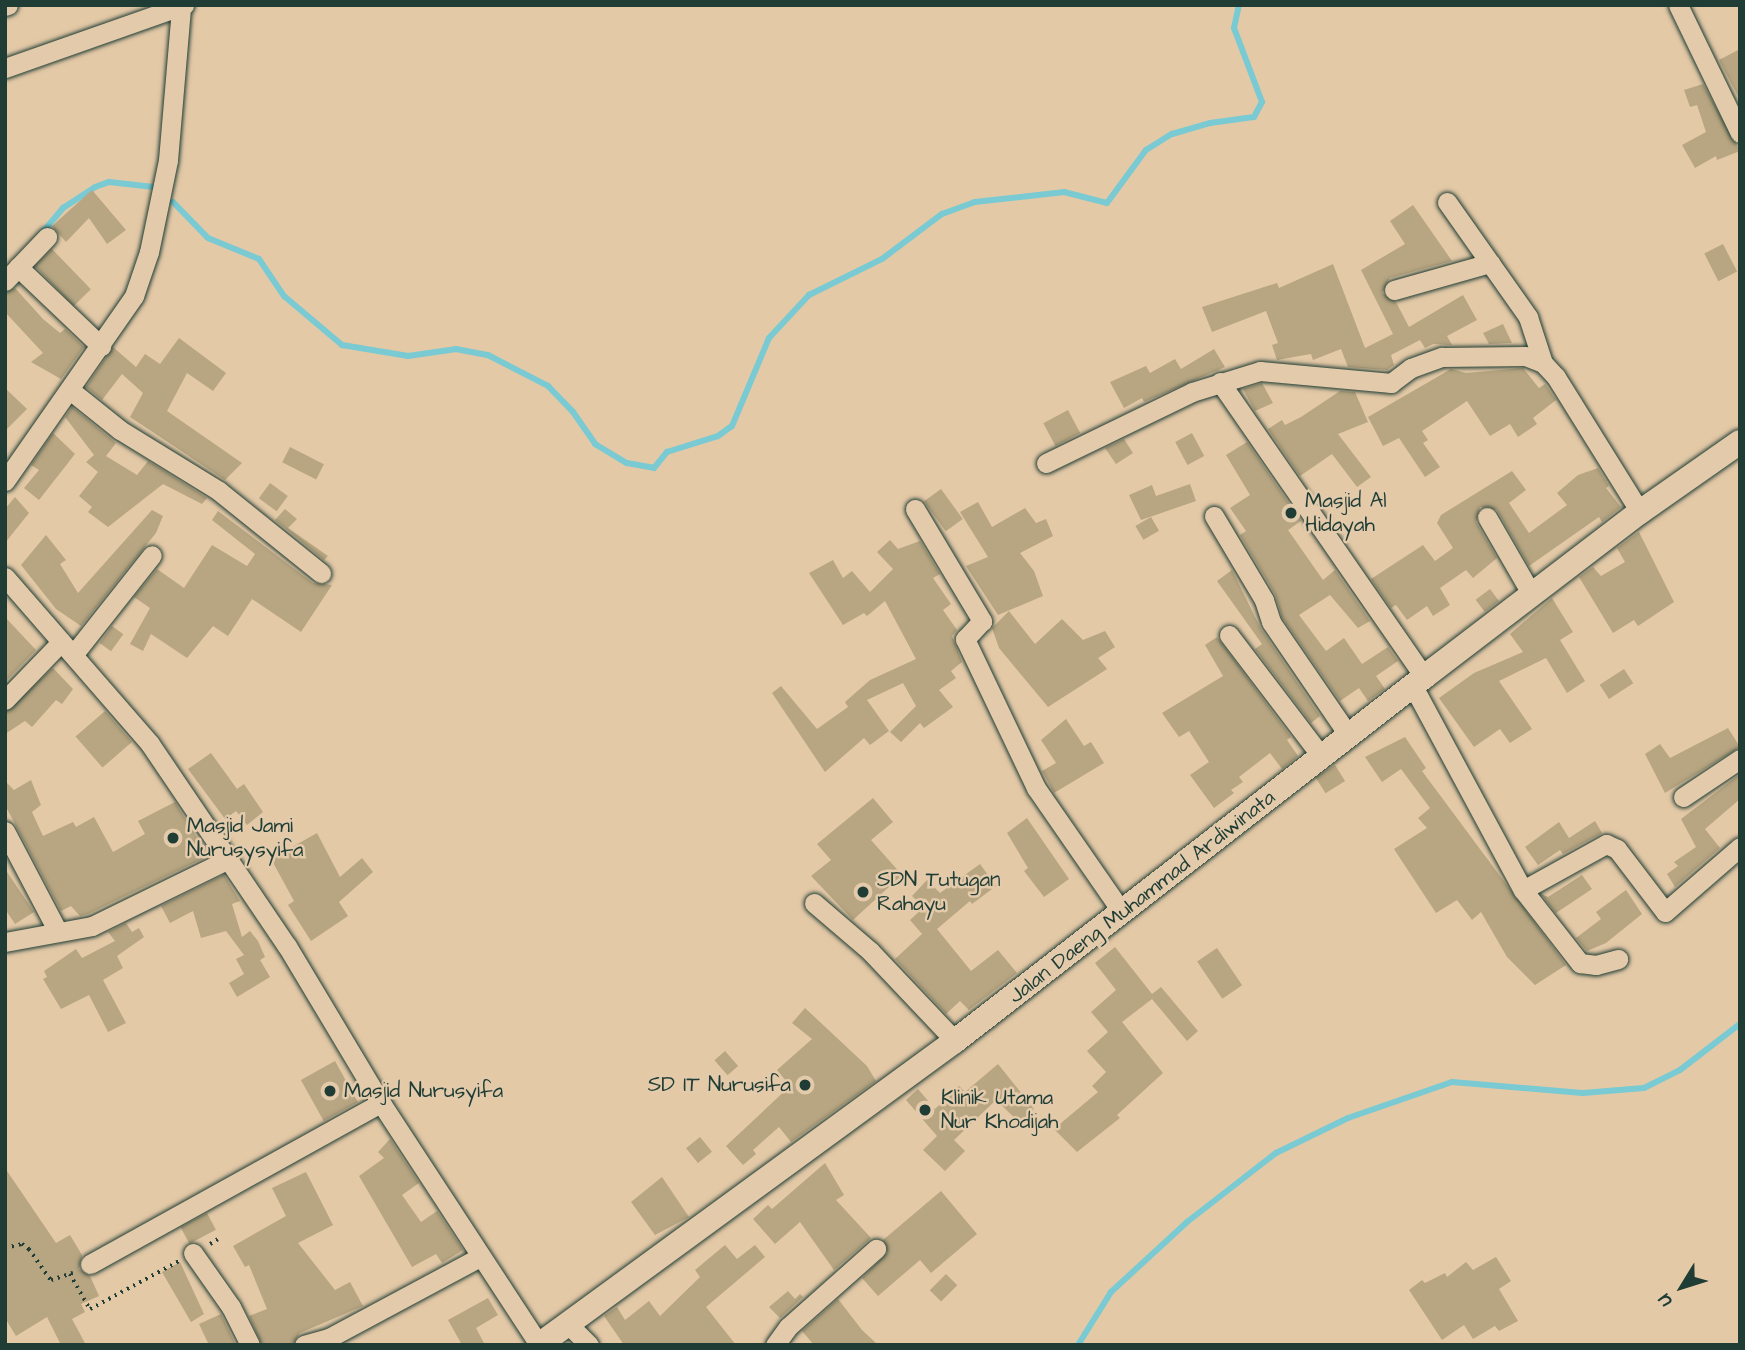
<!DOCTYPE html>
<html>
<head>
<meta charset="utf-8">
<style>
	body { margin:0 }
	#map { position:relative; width:1745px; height:1350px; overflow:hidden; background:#e4c9a7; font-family:"Architects Daughter",sans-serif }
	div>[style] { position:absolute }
	.stream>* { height:6px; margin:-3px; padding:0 3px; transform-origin:3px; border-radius:3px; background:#79cad2 }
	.building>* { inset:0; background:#b8a581; transform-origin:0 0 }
	.path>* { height:3.5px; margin-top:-1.75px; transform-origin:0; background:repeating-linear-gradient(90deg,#1f3d34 0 2px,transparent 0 7px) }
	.roads { filter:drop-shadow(0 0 2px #1f3d34) drop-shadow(0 0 2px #1f3d34) }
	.minor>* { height:19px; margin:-9.5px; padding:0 9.5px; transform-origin:9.5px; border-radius:9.5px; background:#e3caab }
	.major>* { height:24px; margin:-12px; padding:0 12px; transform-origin:12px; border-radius:12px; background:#e3caab }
	.dots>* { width:19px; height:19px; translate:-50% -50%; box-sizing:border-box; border:4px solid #e3caab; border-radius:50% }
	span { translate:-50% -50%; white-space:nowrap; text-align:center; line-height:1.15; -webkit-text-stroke:5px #e3caab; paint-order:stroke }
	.poi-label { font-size:21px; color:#1f3d34 }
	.left { translate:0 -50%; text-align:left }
	.right { translate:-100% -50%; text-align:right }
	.street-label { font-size:21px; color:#1f3d34 }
	.frame { position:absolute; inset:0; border:7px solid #1f3d34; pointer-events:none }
	.north { position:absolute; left:1647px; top:1252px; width:70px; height:70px; -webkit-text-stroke:5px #e3caab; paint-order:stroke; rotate:232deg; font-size:19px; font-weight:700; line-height:28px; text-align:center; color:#1f3d34 }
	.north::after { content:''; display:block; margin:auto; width:24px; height:32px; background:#1f3d34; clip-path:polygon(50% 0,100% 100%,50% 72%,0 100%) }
</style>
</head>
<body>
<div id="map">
	<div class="stream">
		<div style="left:173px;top:202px;width:50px;rotate:45.8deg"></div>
		<div style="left:208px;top:238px;width:55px;rotate:22.4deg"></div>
		<div style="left:259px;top:259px;width:45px;rotate:56deg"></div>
		<div style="left:284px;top:296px;width:76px;rotate:40.2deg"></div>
		<div style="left:342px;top:345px;width:67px;rotate:9.5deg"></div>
		<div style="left:408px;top:356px;width:49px;rotate:-8.3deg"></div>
		<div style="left:456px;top:349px;width:33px;rotate:11deg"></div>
		<div style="left:488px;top:355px;width:68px;rotate:27.3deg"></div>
		<div style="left:548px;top:386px;width:36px;rotate:46deg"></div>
		<div style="left:573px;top:412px;width:39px;rotate:55deg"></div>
		<div style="left:595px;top:444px;width:37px;rotate:31deg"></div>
		<div style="left:627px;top:463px;width:27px;rotate:10deg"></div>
		<div style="left:654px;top:468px;width:21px;rotate:-51deg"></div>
		<div style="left:667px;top:452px;width:53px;rotate:-17.4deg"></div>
		<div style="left:718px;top:436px;width:17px;rotate:-36deg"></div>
		<div style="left:732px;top:426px;width:95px;rotate:-67.2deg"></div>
		<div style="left:769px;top:338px;width:59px;rotate:-47.1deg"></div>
		<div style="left:809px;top:295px;width:81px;rotate:-26.3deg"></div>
		<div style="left:882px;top:259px;width:75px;rotate:-36.9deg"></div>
		<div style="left:942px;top:214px;width:35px;rotate:-20deg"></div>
		<div style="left:975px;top:202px;width:90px;rotate:-6.4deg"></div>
		<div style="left:1064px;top:192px;width:44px;rotate:14.3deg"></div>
		<div style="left:1107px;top:203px;width:66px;rotate:-53.7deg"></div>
		<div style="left:1146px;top:150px;width:31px;rotate:-32deg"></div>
		<div style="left:1172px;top:134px;width:40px;rotate:-16deg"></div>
		<div style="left:1210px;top:123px;width:44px;rotate:-7.8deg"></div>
		<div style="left:1254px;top:117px;width:17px;rotate:-62deg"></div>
		<div style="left:1262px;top:102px;width:79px;rotate:-110.7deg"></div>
		<div style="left:1234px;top:28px;width:24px;rotate:-78deg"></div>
		<div style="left:42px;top:233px;width:33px;rotate:-50deg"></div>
		<div style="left:63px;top:208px;width:38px;rotate:-33deg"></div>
		<div style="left:95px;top:187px;width:15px;rotate:-20deg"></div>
		<div style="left:109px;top:182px;width:45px;rotate:6.3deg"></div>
		<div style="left:1078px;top:1345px;width:62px;rotate:-58.1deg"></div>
		<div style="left:1111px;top:1292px;width:103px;rotate:-42.6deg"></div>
		<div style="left:1187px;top:1222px;width:113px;rotate:-37.8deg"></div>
		<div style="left:1276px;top:1153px;width:80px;rotate:-25.9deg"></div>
		<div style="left:1348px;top:1118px;width:110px;rotate:-19.1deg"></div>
		<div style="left:1452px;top:1082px;width:131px;rotate:4.8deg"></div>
		<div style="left:1583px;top:1093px;width:61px;rotate:-4.7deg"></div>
		<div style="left:1644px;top:1088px;width:40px;rotate:-26.6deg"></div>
		<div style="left:1680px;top:1070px;width:76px;rotate:-37.5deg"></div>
	</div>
	<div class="building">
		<div style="clip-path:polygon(1740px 49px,1740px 100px,1719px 60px)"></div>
		<div style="clip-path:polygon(1703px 84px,1740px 151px,1717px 160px,1716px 156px,1695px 168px,1682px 145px,1706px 132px,1697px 105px,1690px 107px,1684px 90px)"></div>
		<div style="clip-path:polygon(92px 190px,126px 230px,107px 244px,89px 218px,66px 242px,52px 226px)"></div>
		<div style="clip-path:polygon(1413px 205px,1452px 261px,1390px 278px,1382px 293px,1396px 302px,1409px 327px,1463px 295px,1477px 320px,1447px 336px,1452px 345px,1433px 344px,1425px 348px,1420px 340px,1391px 355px,1394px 365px,1387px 370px,1348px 367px,1341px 349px,1313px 360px,1311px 354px,1277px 360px,1272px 345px,1278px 343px,1266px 311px,1212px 332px,1202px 307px,1277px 283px,1279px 288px,1333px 264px,1365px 348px,1393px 334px,1361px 270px,1405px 244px,1390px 221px)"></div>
		<div style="left:1723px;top:244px;width:31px;height:21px;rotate:63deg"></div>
		<div style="left:52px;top:249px;width:56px;height:24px;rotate:46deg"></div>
		<div style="clip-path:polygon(15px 288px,43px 319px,60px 333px,65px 329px,84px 347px,61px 379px,31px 362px,43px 353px,5px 312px,5px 293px)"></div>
		<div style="clip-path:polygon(1503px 324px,1512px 343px,1489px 344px,1483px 333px)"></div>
		<div style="clip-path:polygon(179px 338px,226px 373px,213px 391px,187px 373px,167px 411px,242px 463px,225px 480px,130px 417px,143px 393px,122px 374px,102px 400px,86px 387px,113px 347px,136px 367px,145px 354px,160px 364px)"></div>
		<div style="clip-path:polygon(1214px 349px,1225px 367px,1144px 402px,1142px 398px,1124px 408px,1110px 382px,1146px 366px,1150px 373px,1175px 359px,1181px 369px)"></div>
		<div style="clip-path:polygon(1523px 368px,1539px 388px,1545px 384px,1556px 400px,1533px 418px,1537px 424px,1518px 437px,1510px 424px,1490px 436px,1467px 401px,1422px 431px,1428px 440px,1423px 443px,1440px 467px,1425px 477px,1399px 438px,1383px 446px,1368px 417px,1451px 369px,1466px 373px)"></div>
		<div style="clip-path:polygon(1262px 383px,1273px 403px,1255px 411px,1243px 389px)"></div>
		<div style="clip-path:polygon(5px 388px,27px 409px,5px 431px)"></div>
		<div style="clip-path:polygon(1340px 391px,1355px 392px,1368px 422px,1338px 434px,1371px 477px,1357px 487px,1332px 454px,1300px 476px,1268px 429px,1282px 420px,1285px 425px,1301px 417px)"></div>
		<div style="clip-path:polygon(72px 407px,116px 443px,106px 456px,137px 475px,148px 461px,207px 498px,202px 504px,163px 484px,108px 527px,88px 512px,92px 507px,79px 496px,98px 472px,86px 462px,94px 455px,65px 417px)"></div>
		<div style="left:1068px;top:410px;width:26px;height:28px;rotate:62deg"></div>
		<div style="clip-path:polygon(53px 433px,75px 454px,39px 500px,24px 488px,39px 470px,31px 465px)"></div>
		<div style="left:1192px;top:433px;width:26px;height:19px;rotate:62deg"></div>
		<div style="clip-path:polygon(1124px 439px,1133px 453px,1116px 464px,1105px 448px)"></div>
		<div style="clip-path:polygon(1247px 442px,1301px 521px,1288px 530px,1323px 580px,1335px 570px,1370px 621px,1358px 628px,1330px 595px,1299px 615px,1326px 651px,1344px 638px,1362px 664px,1388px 647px,1398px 661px,1376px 676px,1385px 689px,1368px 701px,1359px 688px,1340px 701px,1282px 617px,1275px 594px,1240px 535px,1246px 531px,1230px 508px,1250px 495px,1226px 455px)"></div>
		<div style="left:290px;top:447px;width:38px;height:17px;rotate:27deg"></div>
		<div style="clip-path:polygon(1598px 468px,1609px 486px,1606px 488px,1621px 507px,1602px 522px,1599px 517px,1529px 566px,1497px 510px,1480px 507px,1476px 522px,1497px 558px,1473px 578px,1466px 570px,1440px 588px,1450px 605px,1433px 616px,1427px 606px,1407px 620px,1396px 605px,1391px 608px,1371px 579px,1423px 545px,1435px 561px,1453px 548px,1437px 523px,1441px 515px,1512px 471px,1526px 490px,1509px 503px,1529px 533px,1567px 505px,1557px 493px,1578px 475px)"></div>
		<div style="left:270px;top:483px;width:22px;height:19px;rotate:36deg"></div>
		<div style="clip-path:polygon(1190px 484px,1196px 501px,1141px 520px,1129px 495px,1152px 485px,1156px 496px)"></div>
		<div style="left:941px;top:489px;width:37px;height:21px;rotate:54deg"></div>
		<div style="clip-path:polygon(15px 497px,29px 513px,5px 543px,5px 509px)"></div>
		<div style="clip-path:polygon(978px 502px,992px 527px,1025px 508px,1036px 523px,1046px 519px,1053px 536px,1020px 553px,1034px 571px,1043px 596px,998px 615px,966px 566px,988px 557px,960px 512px)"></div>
		<div style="clip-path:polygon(285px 509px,297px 519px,288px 528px,328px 556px,324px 560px,275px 520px)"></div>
		<div style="clip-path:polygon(152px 510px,163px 516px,156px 533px,81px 626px,56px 609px,21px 565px,46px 535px,66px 560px,60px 564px,78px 593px)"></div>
		<div style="clip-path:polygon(218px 511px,313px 583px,332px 585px,301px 632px,252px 599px,228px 636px,213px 626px,187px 658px,151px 634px,143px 651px,130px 644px,150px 608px,134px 597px,157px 569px,184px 588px,212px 545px,247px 566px,255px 554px,212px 520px)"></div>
		<div style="left:1151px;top:517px;width:16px;height:18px;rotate:60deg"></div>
		<div style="clip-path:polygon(1639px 532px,1674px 602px,1638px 626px,1634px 620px,1613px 633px,1579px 577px,1593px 567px,1601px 576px,1625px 562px,1617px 548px)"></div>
		<div style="clip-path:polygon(890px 540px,898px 549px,920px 541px,940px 574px,933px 578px,951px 604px,943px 610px,957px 630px,952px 636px,962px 662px,951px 671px,956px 678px,939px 690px,953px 707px,924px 728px,920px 723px,901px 742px,890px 732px,916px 706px,903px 683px,867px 700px,889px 731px,870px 745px,864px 738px,825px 772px,772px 693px,781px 686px,817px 729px,848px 707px,845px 702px,870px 680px,916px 659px,885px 601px,867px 616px,864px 613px,843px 625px,809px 573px,833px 560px,843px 578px,852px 571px,870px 592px,893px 569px,877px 552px)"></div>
		<div style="clip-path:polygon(1232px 570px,1261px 629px,1320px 716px,1311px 723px,1255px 649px,1262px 644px,1217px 581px)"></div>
		<div style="left:1490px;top:589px;width:15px;height:18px;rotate:53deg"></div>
		<div style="clip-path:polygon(1552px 598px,1573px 632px,1560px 640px,1585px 681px,1567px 693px,1546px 658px,1499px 681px,1532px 729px,1510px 743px,1500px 729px,1474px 747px,1439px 698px,1474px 673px,1523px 652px,1510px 634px)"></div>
		<div style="clip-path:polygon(1009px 611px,1035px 644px,1062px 619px,1083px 640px,1105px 631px,1115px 647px,1098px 658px,1107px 669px,1048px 707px,999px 648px,992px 628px)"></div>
		<div style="clip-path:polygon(5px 617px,36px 650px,5px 682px)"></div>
		<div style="left:112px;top:626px;width:14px;height:21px;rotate:36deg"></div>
		<div style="clip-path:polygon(1217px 637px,1291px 737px,1287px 740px,1298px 756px,1282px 769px,1270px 753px,1239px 777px,1243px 782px,1231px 790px,1234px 793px,1214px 808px,1190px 775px,1209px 762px,1189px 731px,1179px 737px,1162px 713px,1223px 676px,1205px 645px)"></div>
		<div style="clip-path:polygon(53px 668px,73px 689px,62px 704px,56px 700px,32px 727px,25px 721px,5px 734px,5px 712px)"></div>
		<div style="left:1624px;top:669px;width:17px;height:29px;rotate:57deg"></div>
		<div style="left:105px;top:711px;width:41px;height:39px;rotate:49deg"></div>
		<div style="clip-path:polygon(1066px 719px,1084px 746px,1091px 742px,1104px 763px,1054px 793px,1042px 771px,1056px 763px,1041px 740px)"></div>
		<div style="clip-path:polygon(1728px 728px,1740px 747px,1665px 793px,1645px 754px,1660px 744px,1670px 758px)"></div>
		<div style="clip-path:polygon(1405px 737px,1426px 768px,1422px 771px,1566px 965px,1535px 985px,1507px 957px,1481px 912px,1472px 920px,1457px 900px,1436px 913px,1394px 849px,1427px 828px,1418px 818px,1430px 808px,1401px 769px,1382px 782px,1365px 757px)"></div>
		<div style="clip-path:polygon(211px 753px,237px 789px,244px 784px,263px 812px,247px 825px,236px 811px,225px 819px,188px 769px)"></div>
		<div style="left:1335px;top:765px;width:19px;height:23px;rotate:58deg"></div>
		<div style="clip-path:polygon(1740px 774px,1740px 799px,1705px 829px,1720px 848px,1675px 887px,1667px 874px,1678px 866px,1674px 862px,1696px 847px,1681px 819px)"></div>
		<div style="clip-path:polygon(31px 780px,41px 805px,32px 812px,43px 836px,73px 822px,76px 827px,94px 817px,113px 852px,145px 834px,138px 821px,175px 802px,208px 856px,88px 914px,80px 916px,71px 906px,61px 911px,5px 805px,5px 781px,14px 790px)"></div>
		<div style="clip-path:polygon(873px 798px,893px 822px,871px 840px,902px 875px,853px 920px,811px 876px,831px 860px,817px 844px)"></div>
		<div style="clip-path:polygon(1027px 818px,1069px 879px,1044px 897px,1024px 871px,1028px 868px,1007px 833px)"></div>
		<div style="clip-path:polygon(1595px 821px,1602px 833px,1563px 854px,1560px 850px,1538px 865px,1525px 847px,1559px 822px,1569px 838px)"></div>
		<div style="clip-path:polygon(317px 833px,340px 877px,362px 858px,373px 872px,339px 902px,348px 916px,311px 941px,288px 905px,294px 901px,271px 859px)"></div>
		<div style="clip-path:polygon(980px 864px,996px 886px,972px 904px,970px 901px,937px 929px,971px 971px,998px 950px,1017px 973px,969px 1010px,960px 1001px,946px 1014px,895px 959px,922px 934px,910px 920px,924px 907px,912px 896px,927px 880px,940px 893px)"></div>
		<div style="clip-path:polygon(5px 869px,34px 912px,15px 924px,5px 909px)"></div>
		<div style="clip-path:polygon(224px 875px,240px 901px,232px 904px,242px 937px,250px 931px,258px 941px,265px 957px,260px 960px,270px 977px,237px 997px,229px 983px,244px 974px,236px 959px,244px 955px,226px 931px,201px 938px,193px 911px,170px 923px,161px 906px)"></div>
		<div style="clip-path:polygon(1582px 875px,1592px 889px,1556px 913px,1541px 894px,1548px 897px)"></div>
		<div style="clip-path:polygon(1626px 890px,1642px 914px,1606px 943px,1587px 951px,1576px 938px,1601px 919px,1596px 912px)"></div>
		<div style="clip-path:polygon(126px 923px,132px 932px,139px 928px,144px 937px,117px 956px,123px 968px,103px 980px,126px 1023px,108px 1032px,89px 995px,61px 1009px,43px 979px,47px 977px,44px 971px,76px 949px,82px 958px,115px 941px,108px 932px)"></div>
		<div style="clip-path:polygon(1115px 947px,1152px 994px,1161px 987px,1198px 1031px,1187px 1041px,1152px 999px,1122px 1022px,1163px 1073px,1117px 1115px,1120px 1118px,1077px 1152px,1054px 1129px,1098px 1092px,1092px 1086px,1106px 1072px,1087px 1051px,1108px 1032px,1091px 1012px,1116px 990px,1095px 963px)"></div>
		<div style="left:1217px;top:948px;width:45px;height:24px;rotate:56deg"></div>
		<div style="clip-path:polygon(805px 1008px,867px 1066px,876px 1081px,791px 1142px,779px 1127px,753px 1150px,756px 1154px,743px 1165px,726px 1146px,790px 1086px,777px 1070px,812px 1039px,792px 1023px)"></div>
		<div style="left:725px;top:1051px;width:20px;height:14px;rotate:49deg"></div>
		<div style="left:335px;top:1061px;width:47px;height:39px;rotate:61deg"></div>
		<div style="clip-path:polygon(998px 1064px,1034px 1109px,1020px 1123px,996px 1100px,954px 1140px,965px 1151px,945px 1171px,923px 1150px,937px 1136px,906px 1100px,918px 1089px,935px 1109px,959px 1086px,965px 1092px)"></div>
		<div style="left:700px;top:1137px;width:19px;height:18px;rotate:51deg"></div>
		<div style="clip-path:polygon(390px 1139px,419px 1183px,402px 1195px,421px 1222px,437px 1211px,463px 1250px,442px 1263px,436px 1254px,412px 1267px,359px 1176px,384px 1158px,378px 1152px)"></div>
		<div style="clip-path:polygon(825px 1163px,844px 1195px,836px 1200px,871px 1238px,834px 1270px,800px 1222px,775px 1244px,753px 1219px,768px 1205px,772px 1209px)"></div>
		<div style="clip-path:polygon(5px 1168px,56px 1243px,70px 1235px,82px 1255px,79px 1269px,90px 1276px,99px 1296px,81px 1304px,85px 1312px,72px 1319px,86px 1345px,61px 1345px,47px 1317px,16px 1336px,5px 1318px)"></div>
		<div style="clip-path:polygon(306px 1172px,333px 1225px,298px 1243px,335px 1290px,350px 1282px,363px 1306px,300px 1333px,292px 1345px,262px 1345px,249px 1316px,267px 1309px,249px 1265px,245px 1267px,233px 1246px,286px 1216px,272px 1188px)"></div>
		<div style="clip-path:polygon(662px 1177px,689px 1217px,655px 1235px,631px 1202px)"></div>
		<div style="clip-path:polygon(941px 1191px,977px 1234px,931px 1273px,920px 1260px,878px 1296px,862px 1278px,887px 1253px,883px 1240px)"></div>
		<div style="left:207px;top:1213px;width:19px;height:30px;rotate:62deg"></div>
		<div style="clip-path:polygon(725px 1245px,737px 1259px,755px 1245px,765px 1257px,706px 1307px,736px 1345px,624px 1345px,604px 1316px,617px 1307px,625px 1320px,649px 1301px,660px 1316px,700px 1277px,695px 1270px)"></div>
		<div style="clip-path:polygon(1496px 1257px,1511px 1281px,1499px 1289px,1518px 1321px,1499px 1331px,1495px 1326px,1473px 1339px,1464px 1325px,1442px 1340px,1409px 1290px,1422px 1280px,1425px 1283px,1445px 1273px,1447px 1277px,1466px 1262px,1473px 1270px)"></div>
		<div style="clip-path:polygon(180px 1262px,204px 1314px,191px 1322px,162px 1272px)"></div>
		<div style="left:946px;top:1274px;width:16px;height:23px;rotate:45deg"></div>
		<div style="clip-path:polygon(788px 1291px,795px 1299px,800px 1294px,803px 1297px,780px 1318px,769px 1307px)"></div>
		<div style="clip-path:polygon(488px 1298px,498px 1315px,476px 1328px,485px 1345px,462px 1345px,448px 1320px)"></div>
		<div style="clip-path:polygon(838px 1299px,862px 1330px,878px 1345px,814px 1345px,802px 1331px)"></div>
		<div style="clip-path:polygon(221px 1314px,236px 1345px,209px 1345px,199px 1324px)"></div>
	</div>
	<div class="path">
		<div style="left:210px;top:1244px;width:9px;rotate:-32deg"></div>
		<div style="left:5px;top:1248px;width:17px;rotate:-13deg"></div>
		<div style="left:22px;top:1244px;width:9px;rotate:36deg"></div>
		<div style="left:29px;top:1249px;width:38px;rotate:55deg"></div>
		<div style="left:51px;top:1280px;width:23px;rotate:-18deg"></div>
		<div style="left:70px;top:1274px;width:40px;rotate:60.3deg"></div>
		<div style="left:90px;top:1309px;width:101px;rotate:-28.3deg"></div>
	</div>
	<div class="roads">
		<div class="minor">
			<div style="left:1678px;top:5px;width:142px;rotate:64.2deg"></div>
			<div style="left:5px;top:6px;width:3px;rotate:-18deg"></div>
			<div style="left:5px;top:68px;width:190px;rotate:-19.4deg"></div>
			<div style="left:1447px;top:202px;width:141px;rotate:54.8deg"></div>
			<div style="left:1528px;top:317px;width:48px;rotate:71.9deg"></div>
			<div style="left:18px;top:267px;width:115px;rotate:43.6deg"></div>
			<div style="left:5px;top:281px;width:61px;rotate:-46.3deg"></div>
			<div style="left:1394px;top:290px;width:100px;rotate:-15.7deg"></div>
			<div style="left:1220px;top:382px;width:359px;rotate:55.3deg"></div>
			<div style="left:70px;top:390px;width:64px;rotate:38.7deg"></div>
			<div style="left:120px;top:430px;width:116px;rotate:31.6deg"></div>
			<div style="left:219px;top:491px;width:131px;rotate:38.8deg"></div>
			<div style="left:1046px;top:463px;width:162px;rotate:-25.9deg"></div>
			<div style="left:1192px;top:392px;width:71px;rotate:-17.2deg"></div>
			<div style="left:1260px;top:371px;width:132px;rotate:5.2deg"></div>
			<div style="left:1391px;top:383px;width:25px;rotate:-37deg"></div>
			<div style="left:1411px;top:368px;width:33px;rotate:-20deg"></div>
			<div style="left:1442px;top:357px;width:83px;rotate:-0.7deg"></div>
			<div style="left:1525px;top:356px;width:19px;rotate:21deg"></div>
			<div style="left:1543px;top:363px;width:19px;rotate:47deg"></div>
			<div style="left:1556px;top:377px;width:159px;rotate:58.1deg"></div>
			<div style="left:5px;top:481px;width:226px;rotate:-55.1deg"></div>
			<div style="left:134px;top:296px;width:46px;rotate:-71.2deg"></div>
			<div style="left:149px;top:252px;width:94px;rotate:-78.3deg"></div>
			<div style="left:168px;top:160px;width:154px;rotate:-85.1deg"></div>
			<div style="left:915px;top:509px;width:131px;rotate:59.1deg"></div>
			<div style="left:982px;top:621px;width:25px;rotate:133deg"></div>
			<div style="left:965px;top:639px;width:165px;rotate:64.5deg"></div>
			<div style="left:1036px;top:788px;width:151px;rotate:55.3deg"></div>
			<div style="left:1214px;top:516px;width:98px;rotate:59.2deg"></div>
			<div style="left:1264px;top:600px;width:23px;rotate:72deg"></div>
			<div style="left:1271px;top:622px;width:138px;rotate:55.6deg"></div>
			<div style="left:1487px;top:517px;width:90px;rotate:60deg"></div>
			<div style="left:5px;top:577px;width:221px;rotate:49deg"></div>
			<div style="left:150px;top:744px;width:244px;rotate:55.9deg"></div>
			<div style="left:287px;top:946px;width:183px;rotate:59.1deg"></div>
			<div style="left:381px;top:1103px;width:288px;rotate:56.8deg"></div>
			<div style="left:1229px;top:635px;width:153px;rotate:52.7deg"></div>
			<div style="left:73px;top:655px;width:127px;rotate:-51.7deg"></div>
			<div style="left:1413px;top:686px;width:232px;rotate:61.7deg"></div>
			<div style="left:1523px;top:890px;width:93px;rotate:52deg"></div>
			<div style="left:1580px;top:963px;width:16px;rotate:7deg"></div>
			<div style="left:1596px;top:965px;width:23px;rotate:-15deg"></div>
			<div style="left:5px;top:700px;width:81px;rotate:-46deg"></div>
			<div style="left:1683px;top:797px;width:69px;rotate:-33.7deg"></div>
			<div style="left:5px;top:831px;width:112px;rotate:62.3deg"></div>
			<div style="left:1523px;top:890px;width:95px;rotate:-29deg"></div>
			<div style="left:1606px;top:844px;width:12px;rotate:24deg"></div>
			<div style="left:1617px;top:849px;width:79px;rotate:52.7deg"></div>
			<div style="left:1665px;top:912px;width:99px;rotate:-40.9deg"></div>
			<div style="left:814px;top:903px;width:74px;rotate:40.6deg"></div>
			<div style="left:870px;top:951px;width:124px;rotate:46.6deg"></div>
			<div style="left:5px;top:942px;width:88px;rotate:-10.4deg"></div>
			<div style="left:92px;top:926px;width:150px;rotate:-26.1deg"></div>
			<div style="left:193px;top:1253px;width:66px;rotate:54.9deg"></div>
			<div style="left:231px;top:1307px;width:42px;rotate:63.4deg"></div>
			<div style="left:90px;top:1264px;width:333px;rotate:-29deg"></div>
			<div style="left:569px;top:1325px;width:28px;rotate:45deg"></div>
			<div style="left:304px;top:1345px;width:26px;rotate:-16deg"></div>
			<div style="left:329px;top:1338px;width:171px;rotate:-28.2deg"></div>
			<div style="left:775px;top:1345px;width:22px;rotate:-54deg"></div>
			<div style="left:788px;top:1327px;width:118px;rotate:-41.6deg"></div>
		</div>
		<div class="major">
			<div style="left:539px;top:1345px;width:515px;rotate:-36.16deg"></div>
			<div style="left:955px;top:1041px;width:594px;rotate:-37.82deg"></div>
			<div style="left:1424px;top:677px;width:272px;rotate:-37.4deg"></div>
			<div style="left:1640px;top:512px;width:122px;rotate:-35deg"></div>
		</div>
	</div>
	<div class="dots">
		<div style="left:1291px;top:513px;background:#1f3d34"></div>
		<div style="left:173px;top:838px;background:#1f3d34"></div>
		<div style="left:863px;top:892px;background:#1f3d34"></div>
		<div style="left:805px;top:1085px;background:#1f3d34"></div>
		<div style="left:330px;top:1091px;background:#1f3d34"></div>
		<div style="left:925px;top:1110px;background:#1f3d34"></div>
	</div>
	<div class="poi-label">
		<span class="left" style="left:1305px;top:513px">Masjid Al<br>Hidayah</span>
		<span class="left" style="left:187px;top:838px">Masjid Jami<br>Nurusysyifa</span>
		<span class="left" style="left:877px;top:892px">SDN Tutugan<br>Rahayu</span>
		<span class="right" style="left:791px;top:1085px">SD IT Nurusifa</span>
		<span class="left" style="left:344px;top:1091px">Masjid Nurusyifa</span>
		<span class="left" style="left:941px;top:1110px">Klinik Utama<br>Nur Khodijah</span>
	</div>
	<div class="street-label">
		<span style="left:1142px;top:897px;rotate:-38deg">Jalan Daeng Muhammad Ardiwinata</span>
	</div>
	<div class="frame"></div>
	<div class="north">U</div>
</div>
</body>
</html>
